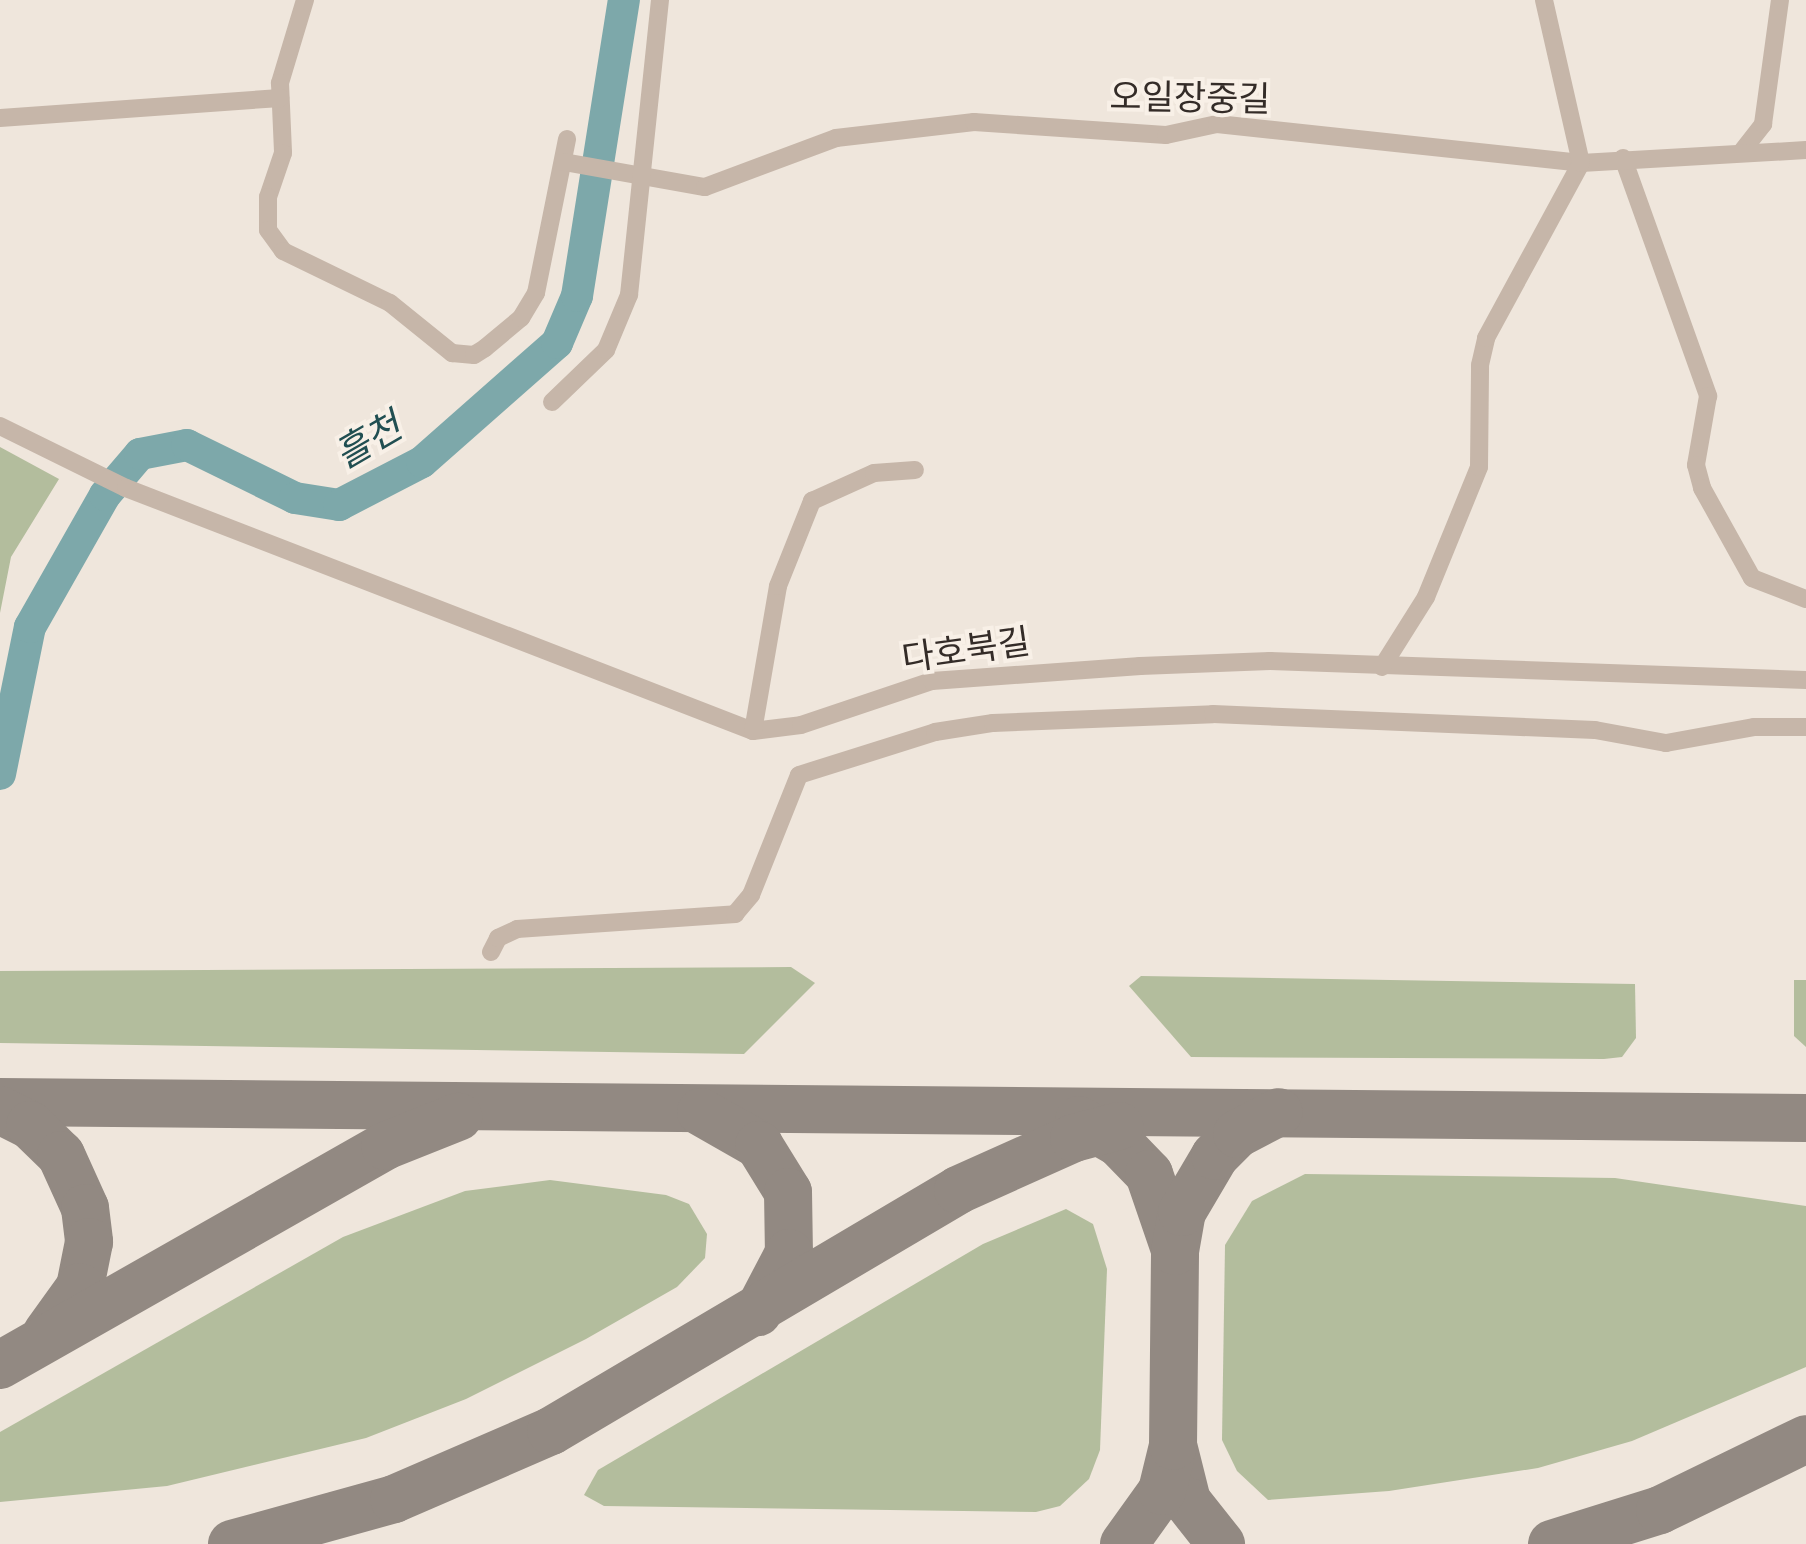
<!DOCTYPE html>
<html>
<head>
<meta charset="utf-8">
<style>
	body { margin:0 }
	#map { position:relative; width:1806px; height:1544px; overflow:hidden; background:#efe6dc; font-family:"Varela Round","Noto Sans KR",sans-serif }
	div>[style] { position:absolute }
	.green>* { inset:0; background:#b3bd9d }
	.river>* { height:32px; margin:-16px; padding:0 16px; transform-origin:16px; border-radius:16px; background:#7da8aa }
	.taxiway>* { height:48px; margin:-24px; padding:0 24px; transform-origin:24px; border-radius:24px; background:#928982 }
	.minor>* { height:18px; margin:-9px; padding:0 9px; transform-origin:9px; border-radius:9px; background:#c6b6a9 }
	span { translate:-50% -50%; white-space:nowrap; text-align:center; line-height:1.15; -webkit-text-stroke:8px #f8f0e7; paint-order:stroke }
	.street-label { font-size:35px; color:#342c28 }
	.water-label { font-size:38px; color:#214f52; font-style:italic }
</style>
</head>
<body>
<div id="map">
	<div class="green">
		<div style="clip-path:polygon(0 447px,59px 479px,11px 557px,0 613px)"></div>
		<div style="clip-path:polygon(791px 967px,815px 983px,744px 1054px,0 1043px,0 971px)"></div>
		<div style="clip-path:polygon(1141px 976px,1635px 984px,1636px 1038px,1622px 1057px,1604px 1059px,1191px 1057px,1129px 986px)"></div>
		<div style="clip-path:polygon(1794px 980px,1806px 980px,1806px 1047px,1794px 1036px)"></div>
		<div style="clip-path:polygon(1305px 1174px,1615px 1178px,1806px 1206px,1806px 1367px,1632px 1441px,1538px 1468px,1389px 1491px,1268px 1500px,1237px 1471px,1222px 1440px,1225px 1245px,1252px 1201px)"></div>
		<div style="clip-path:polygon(550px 1180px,666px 1195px,689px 1204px,707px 1234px,705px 1258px,677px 1287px,586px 1339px,466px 1399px,366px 1438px,167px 1486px,0 1502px,0 1432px,343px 1237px,465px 1191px)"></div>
		<div style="clip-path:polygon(1066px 1209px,1093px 1224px,1107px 1269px,1100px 1450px,1089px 1479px,1060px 1506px,1036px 1512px,604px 1506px,584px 1495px,598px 1470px,983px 1244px)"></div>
	</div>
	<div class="river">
		<div style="left:0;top:774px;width:150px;rotate:-78.5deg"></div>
		<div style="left:30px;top:627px;width:152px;rotate:-60.4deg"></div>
		<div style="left:105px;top:495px;width:54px;rotate:-49.5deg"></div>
		<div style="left:140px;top:454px;width:48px;rotate:-10.8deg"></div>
		<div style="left:187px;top:445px;width:120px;rotate:26.1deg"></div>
		<div style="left:295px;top:498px;width:45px;rotate:9deg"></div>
		<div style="left:339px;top:505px;width:93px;rotate:-27.4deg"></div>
		<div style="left:422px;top:462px;width:180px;rotate:-41.4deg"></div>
		<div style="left:557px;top:343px;width:51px;rotate:-66.9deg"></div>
		<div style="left:577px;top:296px;width:300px;rotate:-81deg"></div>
	</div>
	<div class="taxiway">
		<div style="left:0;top:1102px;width:1806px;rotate:0.51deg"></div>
		<div style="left:0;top:1110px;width:34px;rotate:27deg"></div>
		<div style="left:30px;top:1125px;width:43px;rotate:44.1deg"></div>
		<div style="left:61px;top:1155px;width:58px;rotate:65.6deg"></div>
		<div style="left:85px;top:1208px;width:34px;rotate:83deg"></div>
		<div style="left:89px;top:1242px;width:46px;rotate:101.3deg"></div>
		<div style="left:80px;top:1287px;width:57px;rotate:125.7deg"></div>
		<div style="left:701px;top:1112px;width:67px;rotate:29.6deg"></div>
		<div style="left:759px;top:1145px;width:55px;rotate:58.3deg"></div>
		<div style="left:788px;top:1192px;width:61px;rotate:89.1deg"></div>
		<div style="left:789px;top:1253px;width:67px;rotate:117.7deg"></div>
		<div style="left:1079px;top:1120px;width:46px;rotate:29.9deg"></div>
		<div style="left:1119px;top:1143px;width:43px;rotate:45.9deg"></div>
		<div style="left:1149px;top:1174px;width:77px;rotate:71.1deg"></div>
		<div style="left:0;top:1365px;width:443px;rotate:-29.6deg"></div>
		<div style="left:385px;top:1146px;width:79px;rotate:-21.7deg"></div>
		<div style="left:1174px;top:1449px;width:54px;rotate:76deg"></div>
		<div style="left:1187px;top:1501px;width:55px;rotate:51.7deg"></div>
		<div style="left:232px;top:1544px;width:168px;rotate:-15.5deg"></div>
		<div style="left:394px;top:1499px;width:171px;rotate:-23.4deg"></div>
		<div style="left:551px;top:1431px;width:473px;rotate:-30.6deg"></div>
		<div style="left:958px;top:1190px;width:127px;rotate:-24.1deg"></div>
		<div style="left:1074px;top:1138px;width:47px;rotate:-14.9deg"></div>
		<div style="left:1124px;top:1544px;width:65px;rotate:-54.4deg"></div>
		<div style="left:1162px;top:1491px;width:46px;rotate:-76.3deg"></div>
		<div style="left:1173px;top:1446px;width:195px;rotate:-89.4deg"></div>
		<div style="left:1175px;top:1251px;width:40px;rotate:-80deg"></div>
		<div style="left:1182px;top:1212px;width:65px;rotate:-59.5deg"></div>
		<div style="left:1215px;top:1156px;width:31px;rotate:-45deg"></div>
		<div style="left:1237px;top:1134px;width:47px;rotate:-27.6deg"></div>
		<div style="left:1552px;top:1544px;width:113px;rotate:-17.5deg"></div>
		<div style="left:1660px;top:1510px;width:162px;rotate:-25.9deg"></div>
	</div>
	<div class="minor">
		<div style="left:305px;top:0;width:87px;rotate:106.8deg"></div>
		<div style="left:280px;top:83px;width:70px;rotate:87.5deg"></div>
		<div style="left:283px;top:153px;width:46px;rotate:108.8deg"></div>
		<div style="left:268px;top:197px;width:33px;rotate:90deg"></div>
		<div style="left:268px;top:230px;width:26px;rotate:54deg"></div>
		<div style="left:283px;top:251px;width:119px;rotate:25.9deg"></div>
		<div style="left:390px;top:303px;width:80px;rotate:38.9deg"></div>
		<div style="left:452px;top:353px;width:22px;rotate:5deg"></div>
		<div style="left:474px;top:355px;width:13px;rotate:-32deg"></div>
		<div style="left:485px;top:348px;width:47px;rotate:-39.8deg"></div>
		<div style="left:521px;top:318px;width:29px;rotate:-59deg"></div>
		<div style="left:536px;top:293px;width:157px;rotate:-78.6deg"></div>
		<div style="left:0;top:118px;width:281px;rotate:-4.1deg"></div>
		<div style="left:1743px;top:150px;width:33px;rotate:-52deg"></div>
		<div style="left:1763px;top:124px;width:125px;rotate:-82.2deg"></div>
		<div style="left:1623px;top:158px;width:253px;rotate:70.3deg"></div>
		<div style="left:1708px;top:396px;width:70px;rotate:99.9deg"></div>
		<div style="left:1696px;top:465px;width:24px;rotate:75deg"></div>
		<div style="left:1702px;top:488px;width:103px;rotate:60.9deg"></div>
		<div style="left:1752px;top:578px;width:58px;rotate:21.3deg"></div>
		<div style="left:564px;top:162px;width:143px;rotate:10.1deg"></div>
		<div style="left:705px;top:187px;width:140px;rotate:-20.5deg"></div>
		<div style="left:836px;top:138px;width:139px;rotate:-6.6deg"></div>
		<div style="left:974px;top:122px;width:192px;rotate:3.9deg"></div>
		<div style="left:1166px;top:135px;width:52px;rotate:-12.2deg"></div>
		<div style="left:1217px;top:124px;width:366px;rotate:6.1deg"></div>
		<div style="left:1581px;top:163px;width:225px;rotate:-3.3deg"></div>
		<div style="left:552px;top:402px;width:75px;rotate:-43.9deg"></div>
		<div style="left:606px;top:350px;width:60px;rotate:-67.3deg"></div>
		<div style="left:629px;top:295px;width:297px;rotate:-84deg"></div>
		<div style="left:0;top:426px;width:140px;rotate:26.2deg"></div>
		<div style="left:126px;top:488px;width:672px;rotate:21.18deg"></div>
		<div style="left:753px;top:731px;width:48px;rotate:-7.1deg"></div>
		<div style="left:801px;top:725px;width:138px;rotate:-18.6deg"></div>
		<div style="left:932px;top:681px;width:209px;rotate:-4.1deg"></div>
		<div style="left:1140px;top:666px;width:130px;rotate:-2.2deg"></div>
		<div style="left:1270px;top:661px;width:536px;rotate:2.03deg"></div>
		<div style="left:1382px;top:667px;width:83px;rotate:-57.8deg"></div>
		<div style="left:1426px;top:597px;width:140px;rotate:-67.8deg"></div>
		<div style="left:1479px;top:467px;width:102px;rotate:-89.4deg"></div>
		<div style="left:1480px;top:365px;width:28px;rotate:-77deg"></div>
		<div style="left:1486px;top:338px;width:199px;rotate:-61.5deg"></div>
		<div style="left:1581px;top:163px;width:167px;rotate:-102.8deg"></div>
		<div style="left:753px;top:731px;width:147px;rotate:-80.2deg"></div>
		<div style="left:778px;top:586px;width:92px;rotate:-68.2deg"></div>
		<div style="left:812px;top:501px;width:68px;rotate:-24.3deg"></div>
		<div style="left:874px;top:473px;width:41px;rotate:-4.2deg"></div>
		<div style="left:491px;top:952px;width:16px;rotate:-63deg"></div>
		<div style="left:498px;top:938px;width:21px;rotate:-25deg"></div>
		<div style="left:517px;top:929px;width:219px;rotate:-3.9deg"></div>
		<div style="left:735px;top:914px;width:25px;rotate:-50deg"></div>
		<div style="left:751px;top:895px;width:129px;rotate:-68.2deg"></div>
		<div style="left:799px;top:775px;width:143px;rotate:-17.5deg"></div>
		<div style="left:935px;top:732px;width:59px;rotate:-8.8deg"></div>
		<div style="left:993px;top:723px;width:220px;rotate:-2.3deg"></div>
		<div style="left:1213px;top:714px;width:382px;rotate:2.4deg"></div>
		<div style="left:1595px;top:730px;width:72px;rotate:10.4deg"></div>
		<div style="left:1666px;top:743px;width:89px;rotate:-10.3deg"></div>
		<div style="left:1754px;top:727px;width:52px"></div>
	</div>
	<div class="street-label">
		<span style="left:1190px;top:99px;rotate:1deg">오일장중길</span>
		<span style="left:966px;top:651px;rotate:-8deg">다호북길</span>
	</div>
	<div class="water-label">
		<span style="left:369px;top:442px;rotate:-30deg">흘천</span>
	</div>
</div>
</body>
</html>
